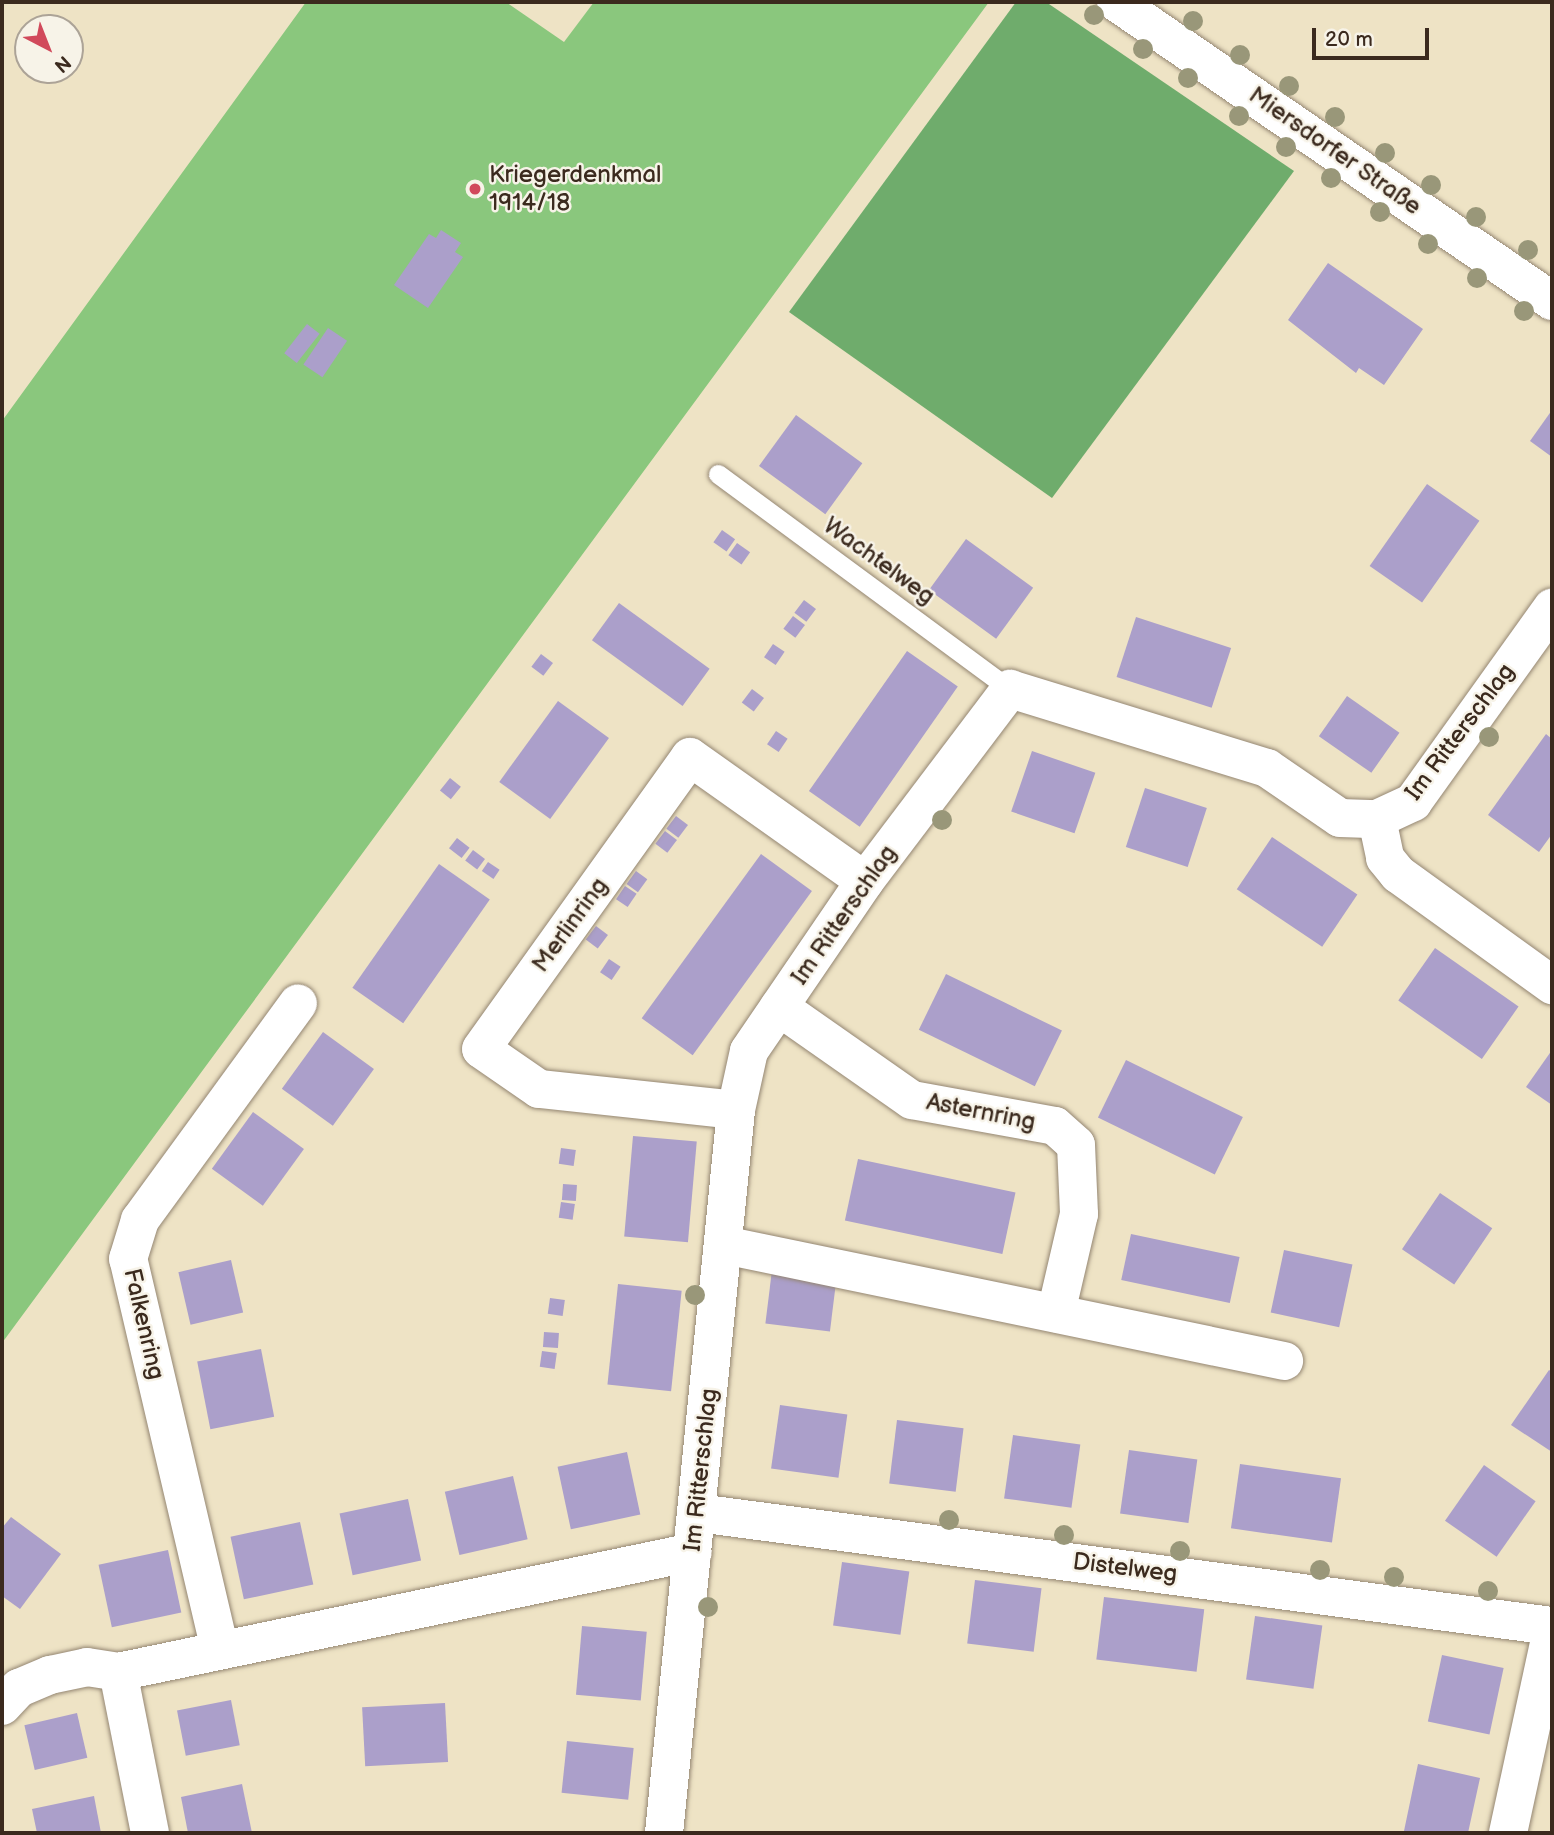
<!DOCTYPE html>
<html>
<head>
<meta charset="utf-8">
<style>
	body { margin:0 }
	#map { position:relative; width:1554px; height:1835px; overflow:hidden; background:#eee3c5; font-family:"Balsamiq Sans",sans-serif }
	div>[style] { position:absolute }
	.green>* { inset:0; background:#8ac77d }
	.forest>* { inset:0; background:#6fac6c }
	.building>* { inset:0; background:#ab9fca; transform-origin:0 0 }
	.roads { filter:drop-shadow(0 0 2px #948672) drop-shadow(0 0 2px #948672) }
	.service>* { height:19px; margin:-9.5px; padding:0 9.5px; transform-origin:9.5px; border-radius:9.5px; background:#fff }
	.minor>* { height:38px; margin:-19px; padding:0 19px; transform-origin:19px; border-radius:19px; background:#fff }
	.tertiary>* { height:38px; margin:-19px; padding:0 19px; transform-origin:19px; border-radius:19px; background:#fff }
	.trees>* { width:20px; height:20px; margin:-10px; border-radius:50%; background:#999779 }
	.dots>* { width:19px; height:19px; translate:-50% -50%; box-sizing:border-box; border:4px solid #f7f3e8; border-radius:50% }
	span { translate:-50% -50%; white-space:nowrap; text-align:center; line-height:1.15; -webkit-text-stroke:5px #f7f3e8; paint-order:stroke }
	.street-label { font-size:24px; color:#3b2a1e }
	.poi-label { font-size:24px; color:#3b2a1e }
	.left { translate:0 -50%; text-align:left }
	.frame { position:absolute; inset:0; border:4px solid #3b2a1e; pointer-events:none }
	.north { position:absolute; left:14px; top:14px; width:70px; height:70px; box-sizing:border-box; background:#f7f3e8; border:2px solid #aca397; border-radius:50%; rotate:138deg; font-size:19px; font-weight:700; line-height:28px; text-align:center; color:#3b2a1e }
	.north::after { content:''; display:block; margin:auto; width:24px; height:32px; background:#d1495b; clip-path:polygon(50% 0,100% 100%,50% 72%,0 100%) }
	.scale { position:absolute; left:1312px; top:28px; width:117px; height:32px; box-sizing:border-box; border:4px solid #3b2a1e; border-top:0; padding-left:9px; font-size:21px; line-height:24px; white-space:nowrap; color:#3b2a1e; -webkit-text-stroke:5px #f7f3e8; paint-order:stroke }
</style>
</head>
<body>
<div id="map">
	<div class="green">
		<div style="clip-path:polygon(306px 2px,506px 2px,564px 42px,594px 2px,989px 2px,2px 1343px,2px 421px)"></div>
	</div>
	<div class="forest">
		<div style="clip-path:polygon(1016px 2px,1046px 2px,1294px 171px,1052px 498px,789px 312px)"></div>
	</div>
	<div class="building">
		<div style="clip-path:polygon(441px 230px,461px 243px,455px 252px,463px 257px,428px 308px,394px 285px,429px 234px,436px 238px)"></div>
		<div style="clip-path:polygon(1328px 263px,1423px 329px,1384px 385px,1359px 368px,1356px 373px,1288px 320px)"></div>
		<div style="left:307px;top:324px;width:16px;height:37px;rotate:38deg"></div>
		<div style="left:328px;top:328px;width:23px;height:44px;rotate:34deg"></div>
		<div style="clip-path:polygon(1552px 410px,1552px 457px,1530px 441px)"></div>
		<div style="left:796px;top:415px;width:82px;height:63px;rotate:36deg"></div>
		<div style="left:1427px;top:484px;width:64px;height:100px;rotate:35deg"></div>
		<div style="left:722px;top:530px;width:16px;height:15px;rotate:35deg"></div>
		<div style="left:966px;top:539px;width:83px;height:63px;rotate:36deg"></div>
		<div style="left:737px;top:543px;width:16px;height:15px;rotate:35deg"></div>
		<div style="left:804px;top:600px;width:15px;height:16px;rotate:37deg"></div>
		<div style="left:619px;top:603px;width:112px;height:46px;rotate:36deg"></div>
		<div style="left:793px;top:616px;width:15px;height:16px;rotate:37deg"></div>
		<div style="left:1136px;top:617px;width:100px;height:63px;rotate:18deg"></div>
		<div style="left:773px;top:644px;width:14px;height:16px;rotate:34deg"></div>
		<div style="left:907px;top:651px;width:62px;height:171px;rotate:35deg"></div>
		<div style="left:541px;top:654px;width:15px;height:16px;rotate:37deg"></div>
		<div style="left:752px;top:689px;width:15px;height:17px;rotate:37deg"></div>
		<div style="left:1347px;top:696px;width:64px;height:49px;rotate:35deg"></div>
		<div style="left:558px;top:701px;width:63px;height:100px;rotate:36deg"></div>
		<div style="left:776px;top:731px;width:14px;height:16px;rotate:34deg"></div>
		<div style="clip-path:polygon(1546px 734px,1552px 739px,1552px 834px,1539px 852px,1488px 815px)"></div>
		<div style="left:1032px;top:751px;width:67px;height:64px;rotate:19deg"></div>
		<div style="left:450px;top:778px;width:14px;height:16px;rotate:39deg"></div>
		<div style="left:1145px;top:788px;width:65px;height:62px;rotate:18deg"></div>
		<div style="left:676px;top:816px;width:15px;height:16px;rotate:37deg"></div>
		<div style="left:665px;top:831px;width:15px;height:16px;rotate:37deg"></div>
		<div style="left:1272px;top:837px;width:103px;height:63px;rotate:34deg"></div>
		<div style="left:457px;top:838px;width:16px;height:13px;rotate:38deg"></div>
		<div style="left:473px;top:850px;width:15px;height:13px;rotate:37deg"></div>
		<div style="left:761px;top:854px;width:63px;height:203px;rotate:36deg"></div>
		<div style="left:488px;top:862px;width:14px;height:11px;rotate:34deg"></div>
		<div style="left:439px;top:864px;width:62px;height:151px;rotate:35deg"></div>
		<div style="left:636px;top:871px;width:14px;height:16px;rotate:36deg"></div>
		<div style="left:625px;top:886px;width:14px;height:16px;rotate:34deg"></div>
		<div style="left:596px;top:926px;width:15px;height:17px;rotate:37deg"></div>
		<div style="left:1435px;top:948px;width:102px;height:64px;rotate:35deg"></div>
		<div style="left:609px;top:959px;width:14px;height:16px;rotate:34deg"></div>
		<div style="left:946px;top:974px;width:129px;height:62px;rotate:26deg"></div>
		<div style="left:323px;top:1032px;width:63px;height:70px;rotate:36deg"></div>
		<div style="clip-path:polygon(1552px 1050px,1552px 1105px,1526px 1087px)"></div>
		<div style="left:1126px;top:1060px;width:130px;height:64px;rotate:26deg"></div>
		<div style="left:253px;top:1112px;width:63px;height:70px;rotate:36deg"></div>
		<div style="left:633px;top:1136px;width:64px;height:101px;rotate:5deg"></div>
		<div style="left:561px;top:1148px;width:15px;height:16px;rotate:8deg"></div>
		<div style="left:858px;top:1159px;width:161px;height:63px;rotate:12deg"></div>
		<div style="left:563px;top:1184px;width:14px;height:16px;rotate:4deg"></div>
		<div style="left:1440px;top:1193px;width:63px;height:68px;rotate:34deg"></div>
		<div style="left:561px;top:1202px;width:14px;height:16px;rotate:8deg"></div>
		<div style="left:1131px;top:1234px;width:111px;height:47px;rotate:12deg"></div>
		<div style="left:1284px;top:1250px;width:70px;height:64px;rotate:12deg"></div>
		<div style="left:231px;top:1260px;width:54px;height:54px;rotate:77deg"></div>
		<div style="left:772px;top:1270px;width:65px;height:54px;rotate:7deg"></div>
		<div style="left:618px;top:1284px;width:64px;height:101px;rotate:6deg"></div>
		<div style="left:550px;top:1298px;width:15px;height:16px;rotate:8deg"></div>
		<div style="left:544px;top:1332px;width:15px;height:15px;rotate:4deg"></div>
		<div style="left:261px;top:1349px;width:69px;height:65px;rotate:79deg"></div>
		<div style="left:542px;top:1351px;width:15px;height:16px;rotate:8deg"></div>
		<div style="clip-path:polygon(1549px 1370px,1552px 1372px,1552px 1452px,1511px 1425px)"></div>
		<div style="left:780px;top:1405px;width:68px;height:64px;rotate:8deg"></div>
		<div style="left:897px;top:1420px;width:67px;height:64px;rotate:7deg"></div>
		<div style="left:1013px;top:1435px;width:68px;height:64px;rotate:8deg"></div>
		<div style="left:1129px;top:1450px;width:69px;height:64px;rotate:8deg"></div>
		<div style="left:627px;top:1452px;width:64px;height:71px;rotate:78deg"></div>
		<div style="left:1240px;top:1464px;width:102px;height:65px;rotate:8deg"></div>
		<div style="left:1484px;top:1465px;width:63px;height:68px;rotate:35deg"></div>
		<div style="left:513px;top:1476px;width:65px;height:70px;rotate:77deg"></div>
		<div style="left:408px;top:1499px;width:63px;height:70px;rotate:78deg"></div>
		<div style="clip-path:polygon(11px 1517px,61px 1554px,20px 1609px,2px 1596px,2px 1528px)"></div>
		<div style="left:300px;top:1522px;width:64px;height:71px;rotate:78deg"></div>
		<div style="left:168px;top:1550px;width:64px;height:71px;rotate:78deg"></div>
		<div style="left:842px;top:1562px;width:68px;height:64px;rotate:8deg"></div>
		<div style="left:975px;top:1580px;width:67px;height:64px;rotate:7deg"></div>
		<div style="left:1104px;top:1597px;width:101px;height:63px;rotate:7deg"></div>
		<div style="left:1255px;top:1616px;width:68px;height:64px;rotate:8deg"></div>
		<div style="left:582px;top:1626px;width:65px;height:69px;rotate:5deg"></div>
		<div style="left:1442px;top:1655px;width:63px;height:68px;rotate:12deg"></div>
		<div style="left:231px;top:1700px;width:46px;height:55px;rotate:79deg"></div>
		<div style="left:445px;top:1703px;width:59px;height:83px;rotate:87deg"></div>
		<div style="left:77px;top:1713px;width:46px;height:54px;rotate:77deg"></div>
		<div style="left:567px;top:1741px;width:67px;height:52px;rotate:6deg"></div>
		<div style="clip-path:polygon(1418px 1764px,1480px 1778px,1468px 1833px,1404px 1831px)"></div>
		<div style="clip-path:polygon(242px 1784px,252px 1833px,188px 1833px,181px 1797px)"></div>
		<div style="clip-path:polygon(94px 1796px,101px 1833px,37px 1833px,32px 1809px)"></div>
	</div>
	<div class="roads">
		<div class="service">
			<div style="left:718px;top:474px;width:363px;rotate:36.4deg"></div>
		</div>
		<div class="minor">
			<div style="left:1377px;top:819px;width:40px;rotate:78deg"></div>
			<div style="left:1385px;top:858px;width:21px;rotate:51deg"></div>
			<div style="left:1398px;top:874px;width:190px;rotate:35.8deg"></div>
			<div style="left:779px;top:1007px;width:162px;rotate:35deg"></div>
			<div style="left:912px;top:1100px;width:145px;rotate:10.3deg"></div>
			<div style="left:1055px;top:1126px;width:28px;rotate:42deg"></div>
			<div style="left:1076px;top:1145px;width:69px;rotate:87.5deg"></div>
			<div style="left:1079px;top:1214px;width:102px;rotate:103.1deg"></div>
			<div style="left:736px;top:1110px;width:198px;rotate:-173.9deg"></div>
			<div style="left:539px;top:1089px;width:70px;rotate:-145.4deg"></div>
			<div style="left:481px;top:1049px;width:359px;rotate:-54.4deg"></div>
			<div style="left:690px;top:757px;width:214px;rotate:35.3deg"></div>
			<div style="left:724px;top:1245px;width:572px;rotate:11.7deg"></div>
			<div style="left:698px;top:1513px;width:861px;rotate:7.54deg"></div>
			<div style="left:220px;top:1650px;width:402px;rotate:-103.2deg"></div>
			<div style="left:128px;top:1259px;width:41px;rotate:-72.9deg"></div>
			<div style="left:140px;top:1220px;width:268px;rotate:-53.9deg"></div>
			<div style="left:2px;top:1706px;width:25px;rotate:-47deg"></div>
			<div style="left:19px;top:1688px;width:34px;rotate:-23deg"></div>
			<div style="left:50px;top:1675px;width:38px;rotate:-12deg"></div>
			<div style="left:87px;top:1667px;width:31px;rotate:9deg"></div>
			<div style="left:150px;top:1833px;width:164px;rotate:-101.2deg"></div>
			<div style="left:118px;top:1672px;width:587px;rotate:-11.79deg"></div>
			<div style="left:664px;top:1833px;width:727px;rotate:-84.31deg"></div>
			<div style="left:736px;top:1110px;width:60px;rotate:-77.6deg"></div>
			<div style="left:749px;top:1051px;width:206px;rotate:-55.7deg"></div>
			<div style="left:865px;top:881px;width:241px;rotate:-52.9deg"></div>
			<div style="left:1010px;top:689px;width:269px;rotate:17.1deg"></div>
			<div style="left:1267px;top:768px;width:88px;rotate:34.4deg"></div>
			<div style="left:1340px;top:818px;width:37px;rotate:2deg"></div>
			<div style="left:1377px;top:819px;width:40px;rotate:-25deg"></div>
			<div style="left:1413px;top:802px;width:239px;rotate:-54.4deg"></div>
			<div style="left:1508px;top:1833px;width:208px;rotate:-77.8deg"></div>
		</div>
		<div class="tertiary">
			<div style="left:1116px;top:2px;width:529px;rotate:34.44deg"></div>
		</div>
	</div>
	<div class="trees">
		<div style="left:1094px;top:15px"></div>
		<div style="left:1193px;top:21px"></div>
		<div style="left:1143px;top:49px"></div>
		<div style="left:1240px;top:55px"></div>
		<div style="left:1188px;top:78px"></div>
		<div style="left:1289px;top:86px"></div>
		<div style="left:1239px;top:116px"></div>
		<div style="left:1335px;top:117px"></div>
		<div style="left:1286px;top:147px"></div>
		<div style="left:1385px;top:153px"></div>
		<div style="left:1331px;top:178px"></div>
		<div style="left:1431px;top:185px"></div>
		<div style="left:1380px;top:212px"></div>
		<div style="left:1476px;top:217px"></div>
		<div style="left:1428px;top:244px"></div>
		<div style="left:1528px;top:250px"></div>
		<div style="left:1477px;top:278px"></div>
		<div style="left:1524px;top:311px"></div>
		<div style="left:1489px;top:737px"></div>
		<div style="left:942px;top:820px"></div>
		<div style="left:695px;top:1295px"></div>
		<div style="left:949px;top:1520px"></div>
		<div style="left:1064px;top:1535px"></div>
		<div style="left:1180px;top:1551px"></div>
		<div style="left:1320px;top:1570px"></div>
		<div style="left:1394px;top:1577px"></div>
		<div style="left:1488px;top:1591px"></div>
		<div style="left:708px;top:1607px"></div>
	</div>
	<div class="dots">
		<div style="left:475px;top:189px;background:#d1495b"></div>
	</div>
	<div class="street-label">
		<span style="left:1335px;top:151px;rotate:35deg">Miersdorfer Straße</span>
		<span style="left:879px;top:561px;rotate:36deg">Wachtelweg</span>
		<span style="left:1460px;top:732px;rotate:-53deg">Im Ritterschlag</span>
		<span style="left:844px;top:915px;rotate:-55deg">Im Ritterschlag</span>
		<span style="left:570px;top:925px;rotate:-54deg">Merlinring</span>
		<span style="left:981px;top:1112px;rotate:11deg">Asternring</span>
		<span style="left:144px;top:1324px;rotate:77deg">Falkenring</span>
		<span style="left:701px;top:1470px;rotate:-84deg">Im Ritterschlag</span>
		<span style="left:1125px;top:1568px;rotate:7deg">Distelweg</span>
	</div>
	<div class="poi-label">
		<span class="left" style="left:489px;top:189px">Kriegerdenkmal<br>1914/18</span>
	</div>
	<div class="frame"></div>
	<div class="north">N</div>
	<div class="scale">20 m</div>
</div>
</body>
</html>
